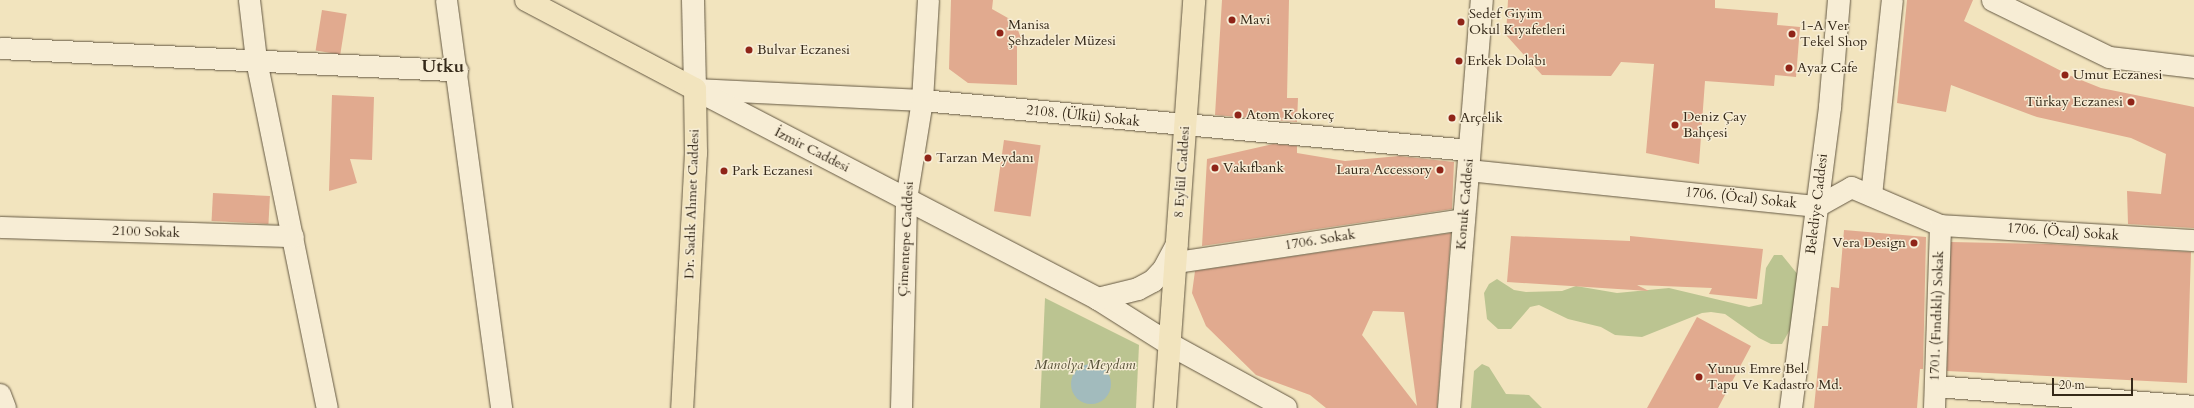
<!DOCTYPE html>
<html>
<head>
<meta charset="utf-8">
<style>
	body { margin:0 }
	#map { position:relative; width:2194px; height:408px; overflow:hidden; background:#f2e4be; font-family:Cardo,serif }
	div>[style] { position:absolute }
	.green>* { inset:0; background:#bbc491 }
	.water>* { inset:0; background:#a2bbbd }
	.round { border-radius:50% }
	.building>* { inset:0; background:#e1aa8f; transform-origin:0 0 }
	.roads { filter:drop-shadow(0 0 1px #645842) drop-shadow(0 0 1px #645842) }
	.street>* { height:21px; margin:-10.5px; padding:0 10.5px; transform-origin:10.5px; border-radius:10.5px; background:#f7edd5 }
	.secondary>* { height:22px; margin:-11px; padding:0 11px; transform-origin:11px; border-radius:11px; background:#f7edd5 }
	.primary>* { height:22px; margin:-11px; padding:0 11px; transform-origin:11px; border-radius:11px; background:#f2e4be }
	.dots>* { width:11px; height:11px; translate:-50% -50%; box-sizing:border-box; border:2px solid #f7edd5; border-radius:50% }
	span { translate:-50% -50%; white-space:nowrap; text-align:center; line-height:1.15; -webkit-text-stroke:3px #f7edd5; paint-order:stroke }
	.poi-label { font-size:14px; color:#352919 }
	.left { translate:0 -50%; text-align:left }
	.right { translate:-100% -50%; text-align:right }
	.street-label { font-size:14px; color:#352919 }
	.park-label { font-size:14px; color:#565037; font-style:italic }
	.district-label { font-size:18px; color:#352919; font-weight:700 }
	.scale { position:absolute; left:2052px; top:378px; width:81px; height:18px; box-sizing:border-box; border:2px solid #352919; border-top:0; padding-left:5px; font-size:12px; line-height:14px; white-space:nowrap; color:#352919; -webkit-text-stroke:3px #f7edd5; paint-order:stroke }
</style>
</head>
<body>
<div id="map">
	<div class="green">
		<div style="clip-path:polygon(1774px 255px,1782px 255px,1799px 276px,1793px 324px,1782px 344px,1771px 344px,1759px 338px,1725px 314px,1711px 312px,1702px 313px,1642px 337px,1615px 335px,1601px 327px,1568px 319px,1539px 305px,1530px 307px,1511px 329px,1498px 329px,1487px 319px,1484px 293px,1489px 284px,1497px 279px,1514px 290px,1526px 292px,1562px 291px,1576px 286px,1617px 293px,1669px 288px,1749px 307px,1762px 304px,1766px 268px)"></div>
		<div style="clip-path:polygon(1045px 298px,1139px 345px,1136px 408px,1040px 408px)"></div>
		<div style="clip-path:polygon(1482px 364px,1489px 367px,1506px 394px,1529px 395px,1542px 408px,1471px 408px,1474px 371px)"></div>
	</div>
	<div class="water">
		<div class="round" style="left:1071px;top:364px;width:40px;height:40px"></div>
	</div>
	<div class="building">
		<div style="clip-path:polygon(951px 0,993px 0,992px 9px,1015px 22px,1022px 41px,1017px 44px,1017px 85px,968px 83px,949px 69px)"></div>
		<div style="clip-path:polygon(1222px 0,1289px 0,1287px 98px,1298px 98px,1297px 122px,1215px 115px)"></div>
		<div style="clip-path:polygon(1508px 0,1715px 0,1715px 8px,1778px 13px,1777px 25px,1800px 27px,1796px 77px,1775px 75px,1774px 86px,1705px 81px,1699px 164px,1646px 153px,1654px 64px,1621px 62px,1611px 76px,1542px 75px,1506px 35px)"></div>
		<div style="clip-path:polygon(1907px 0,1973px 0,1964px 21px,2071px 76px,2101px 88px,2194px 107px,2194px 228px,2128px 224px,2127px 191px,2161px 194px,2166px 154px,2131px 138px,2037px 117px,1951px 85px,1946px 112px,1897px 103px)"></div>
		<div style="left:322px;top:10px;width:25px;height:41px;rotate:9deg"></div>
		<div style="clip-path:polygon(332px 95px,374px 97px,372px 160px,350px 159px,357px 183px,329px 191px)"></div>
		<div style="left:1004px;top:140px;width:37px;height:72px;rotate:8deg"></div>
		<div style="clip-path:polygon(1273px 144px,1297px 146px,1297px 153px,1345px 161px,1399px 156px,1454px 162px,1452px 209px,1202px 246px,1207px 159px)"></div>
		<div style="left:213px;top:193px;width:57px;height:28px;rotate:3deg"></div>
		<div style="clip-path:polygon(1844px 230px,1926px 237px,1923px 369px,1920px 369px,1917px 408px,1814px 408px,1822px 326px,1828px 326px,1831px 287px,1839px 288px)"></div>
		<div style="clip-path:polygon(evenodd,1451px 233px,1437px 408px,1326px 408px,1310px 395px,1256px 375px,1206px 326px,1192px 293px,1195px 271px,1451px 233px,1373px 311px,1404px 312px,1417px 406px,1362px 335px,1373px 311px)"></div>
		<div style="clip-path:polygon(1511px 236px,1630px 241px,1630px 236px,1763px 249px,1757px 299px,1709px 294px,1712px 288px,1637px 285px,1649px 291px,1507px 282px)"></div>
		<div style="clip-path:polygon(1951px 242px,2050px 244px,2191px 252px,2187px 383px,1947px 371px)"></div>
		<div style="clip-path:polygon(1697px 317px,1751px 346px,1718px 408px,1647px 408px)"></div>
	</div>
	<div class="roads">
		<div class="street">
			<div style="left:249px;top:0;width:60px;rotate:83.3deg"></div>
			<div style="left:256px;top:60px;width:355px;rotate:78.5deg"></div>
			<div style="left:446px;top:0;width:412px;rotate:82.3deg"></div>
			<div style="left:1992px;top:0;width:130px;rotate:26deg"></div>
			<div style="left:2109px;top:57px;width:86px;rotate:6.7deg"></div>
			<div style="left:0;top:48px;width:458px;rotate:2.8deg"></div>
			<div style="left:695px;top:89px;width:227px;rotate:2.8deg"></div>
			<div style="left:922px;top:100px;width:549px;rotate:5.22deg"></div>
			<div style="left:1468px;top:170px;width:351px;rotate:5.9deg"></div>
			<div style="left:1817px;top:206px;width:39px;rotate:-29deg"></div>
			<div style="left:1851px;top:187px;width:97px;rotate:23.1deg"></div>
			<div style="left:1940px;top:225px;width:254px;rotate:3.4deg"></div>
			<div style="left:1871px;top:195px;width:196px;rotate:-83.9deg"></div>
			<div style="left:0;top:227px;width:293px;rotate:1.8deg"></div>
			<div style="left:1176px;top:262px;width:291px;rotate:-8.5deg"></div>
			<div style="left:1935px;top:386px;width:260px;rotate:4.4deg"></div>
			<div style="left:901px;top:408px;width:209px;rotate:-88.6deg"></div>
			<div style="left:906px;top:199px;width:100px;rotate:-80.8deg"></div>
			<div style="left:922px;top:100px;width:100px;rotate:-86.6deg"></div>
			<div style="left:1934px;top:408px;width:183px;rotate:-88.1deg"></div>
		</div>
		<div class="secondary">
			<div style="left:693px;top:0;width:89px;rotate:88.7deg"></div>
			<div style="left:695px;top:89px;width:454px;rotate:27.5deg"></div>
			<div style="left:1098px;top:299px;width:86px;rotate:32.2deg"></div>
			<div style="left:1171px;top:345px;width:131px;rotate:28.7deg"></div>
			<div style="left:1098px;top:299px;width:41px;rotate:-14deg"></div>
			<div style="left:1138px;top:289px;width:17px;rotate:-28deg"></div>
			<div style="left:1153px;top:281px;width:16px;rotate:-47deg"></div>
			<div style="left:1164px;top:269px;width:27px;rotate:-62deg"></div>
			<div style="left:0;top:395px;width:14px;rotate:69deg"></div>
			<div style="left:1449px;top:408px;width:409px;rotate:-85.4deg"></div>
			<div style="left:1791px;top:408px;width:304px;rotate:-82.6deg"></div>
			<div style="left:1830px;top:107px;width:107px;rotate:-85.2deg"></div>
		</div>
		<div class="primary">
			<div style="left:526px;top:0;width:191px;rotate:27.8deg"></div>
			<div style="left:695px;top:89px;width:64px;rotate:89.1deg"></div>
			<div style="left:696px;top:153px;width:255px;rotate:93.1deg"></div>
			<div style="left:1165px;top:408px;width:409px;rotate:-85.9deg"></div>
		</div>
	</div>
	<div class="dots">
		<div style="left:1232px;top:20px;background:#8f2418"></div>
		<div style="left:1461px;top:22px;background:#8f2418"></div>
		<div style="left:1000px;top:33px;background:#8f2418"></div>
		<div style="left:1792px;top:34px;background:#8f2418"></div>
		<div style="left:749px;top:50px;background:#8f2418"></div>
		<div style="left:1459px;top:61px;background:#8f2418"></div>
		<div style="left:1789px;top:68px;background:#8f2418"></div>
		<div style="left:2065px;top:75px;background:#8f2418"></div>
		<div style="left:2131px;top:102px;background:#8f2418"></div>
		<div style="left:1238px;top:115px;background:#8f2418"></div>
		<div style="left:1452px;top:118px;background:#8f2418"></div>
		<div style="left:1675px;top:125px;background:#8f2418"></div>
		<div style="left:928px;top:158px;background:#8f2418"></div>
		<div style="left:1215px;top:168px;background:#8f2418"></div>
		<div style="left:1440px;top:170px;background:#8f2418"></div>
		<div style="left:724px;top:171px;background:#8f2418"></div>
		<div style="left:1914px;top:243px;background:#8f2418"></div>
		<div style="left:1699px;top:377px;background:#8f2418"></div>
	</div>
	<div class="poi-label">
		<span class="left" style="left:1469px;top:22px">Sedef Giyim<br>Okul Kıyafetleri</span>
		<span class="left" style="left:1240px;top:20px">Mavi</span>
		<span class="left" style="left:1008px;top:33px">Manisa<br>Şehzadeler Müzesi</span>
		<span class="left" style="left:1800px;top:34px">1-A Ver<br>Tekel Shop</span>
		<span class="left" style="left:757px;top:50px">Bulvar Eczanesi</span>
		<span class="left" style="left:1467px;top:61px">Erkek Dolabı</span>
		<span class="left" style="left:1797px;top:68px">Ayaz Cafe</span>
		<span class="left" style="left:2073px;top:75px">Umut Eczanesi</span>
		<span class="right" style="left:2123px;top:102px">Türkay Eczanesi</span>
		<span class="left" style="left:1246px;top:115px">Atom Kokoreç</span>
		<span class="left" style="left:1683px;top:125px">Deniz Çay<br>Bahçesi</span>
		<span class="left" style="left:1460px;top:118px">Arçelik</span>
		<span class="left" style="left:936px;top:158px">Tarzan Meydanı</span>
		<span class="left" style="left:1223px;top:168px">Vakıfbank</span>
		<span class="right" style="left:1432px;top:170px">Laura Accessory</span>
		<span class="left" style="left:732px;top:171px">Park Eczanesi</span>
		<span class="right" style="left:1906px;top:243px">Vera Design</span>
		<span class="left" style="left:1707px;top:377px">Yunus Emre Bel.<br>Tapu Ve Kadastro Md.</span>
	</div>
	<div class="street-label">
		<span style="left:1083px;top:116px;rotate:6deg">2108. (Ülkü) Sokak</span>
		<span style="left:812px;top:150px;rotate:27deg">İzmir Caddesi</span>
		<span style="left:1182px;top:172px;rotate:-86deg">8 Eylül Caddesi</span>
		<span style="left:1741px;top:198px;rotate:6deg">1706. (Öcal) Sokak</span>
		<span style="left:692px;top:204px;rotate:-88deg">Dr. Sadık Ahmet Caddesi</span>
		<span style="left:1465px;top:204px;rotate:-85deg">Konuk Caddesi</span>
		<span style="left:1817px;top:204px;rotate:-83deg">Belediye Caddesi</span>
		<span style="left:146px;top:232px;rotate:2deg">2100 Sokak</span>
		<span style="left:2063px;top:232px;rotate:4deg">1706. (Öcal) Sokak</span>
		<span style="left:906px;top:239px;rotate:-87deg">Çimentepe Caddesi</span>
		<span style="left:1320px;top:240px;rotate:-9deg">1706. Sokak</span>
		<span style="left:1937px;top:316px;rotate:-88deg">1701. (Fındıklı) Sokak</span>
	</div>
	<div class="park-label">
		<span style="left:1085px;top:365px">Manolya Meydanı</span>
	</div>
	<div class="district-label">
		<span style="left:443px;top:67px">Utku</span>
	</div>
	<div class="scale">20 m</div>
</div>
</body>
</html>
